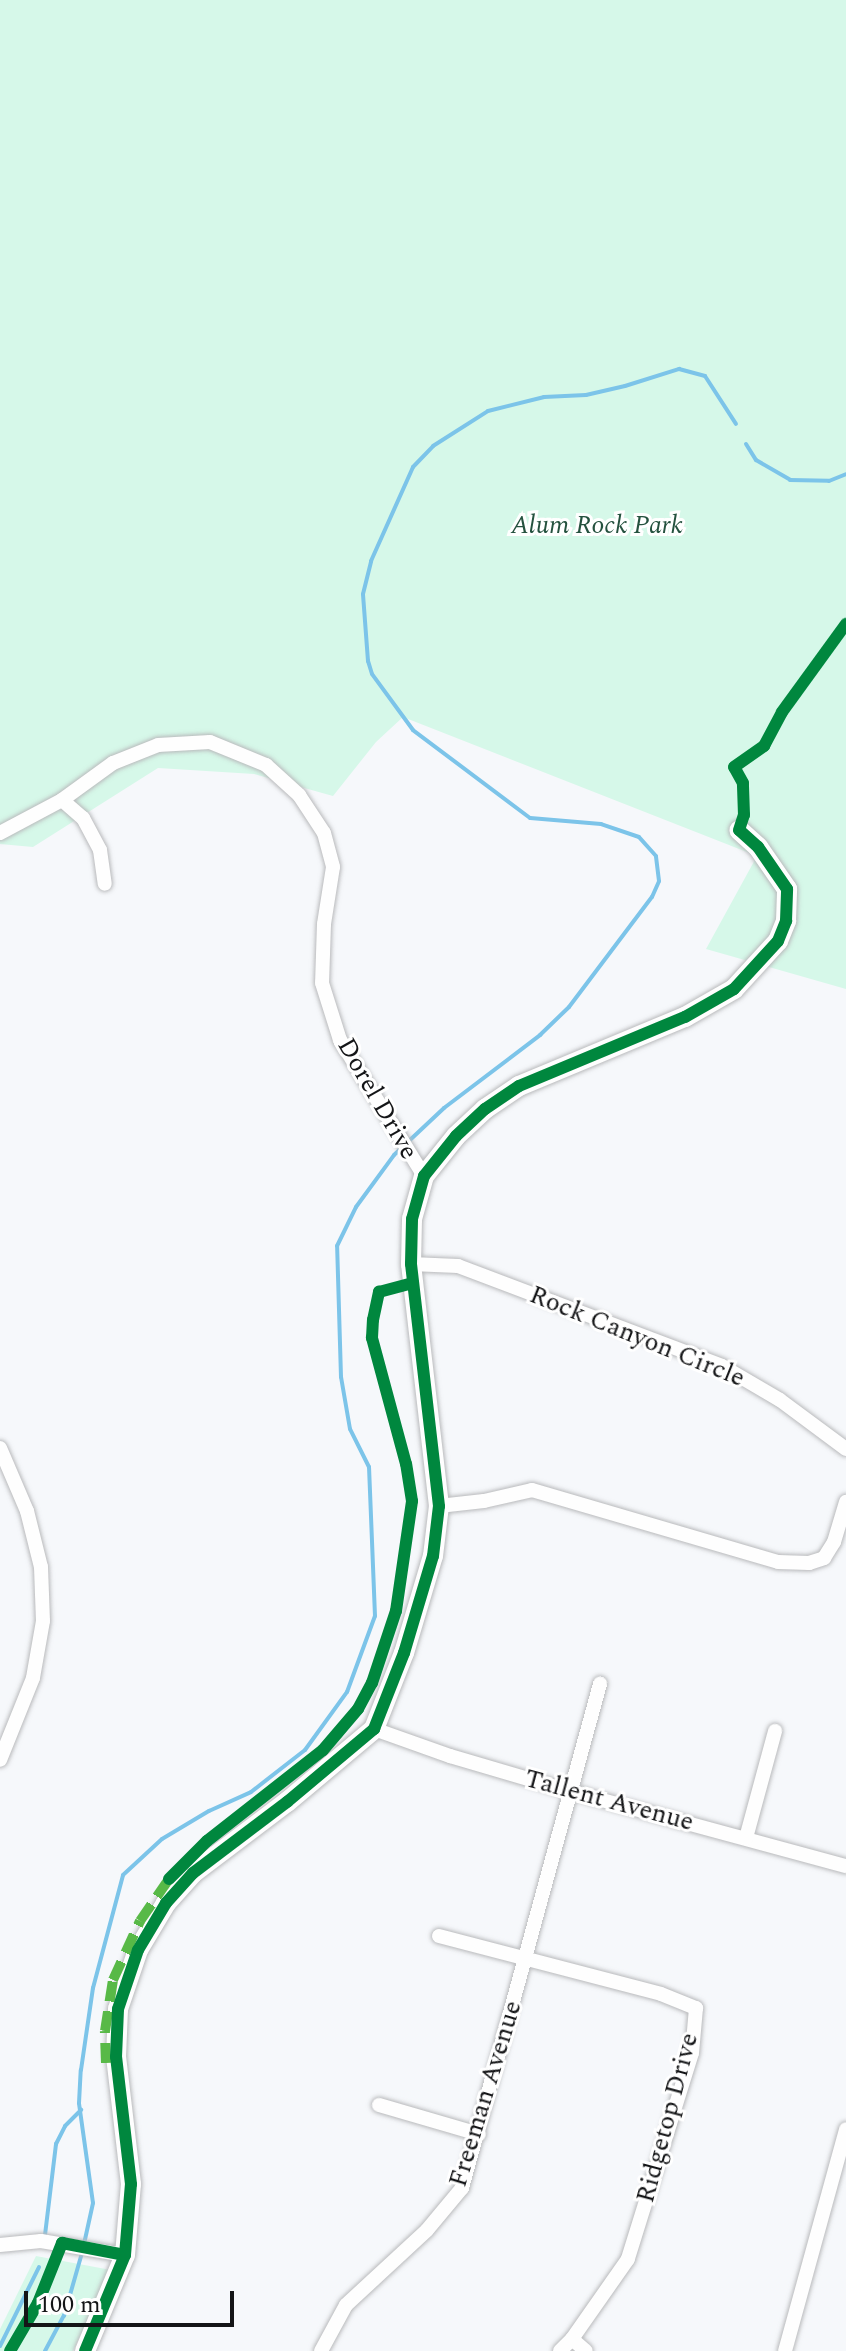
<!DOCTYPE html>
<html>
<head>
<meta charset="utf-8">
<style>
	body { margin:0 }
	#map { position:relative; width:846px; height:2351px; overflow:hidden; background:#f6f8fb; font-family:Spectral,serif }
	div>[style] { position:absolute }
	.green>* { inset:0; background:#d6f8e9 }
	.stream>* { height:4px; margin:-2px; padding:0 2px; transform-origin:2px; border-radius:2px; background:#7cc4e9 }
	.roads { filter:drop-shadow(0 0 2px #b9babc) drop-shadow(0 0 2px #b9babc) }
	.street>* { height:14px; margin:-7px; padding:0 7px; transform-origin:7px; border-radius:7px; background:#fefefe }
	.secondary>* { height:20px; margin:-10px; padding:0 10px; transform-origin:10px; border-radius:10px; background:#fefefe }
	.quiet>* { height:10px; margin-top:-5px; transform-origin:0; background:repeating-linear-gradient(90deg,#58b947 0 20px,transparent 0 30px) }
	.cycleway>* { height:12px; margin:-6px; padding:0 6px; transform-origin:6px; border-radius:6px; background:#00873e }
	span { translate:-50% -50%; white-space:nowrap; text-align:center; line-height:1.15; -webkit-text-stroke:6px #fff; paint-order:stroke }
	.park-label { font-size:26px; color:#25523f; font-style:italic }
	.street-label { font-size:26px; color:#141517 }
	.scale { position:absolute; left:24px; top:2291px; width:210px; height:36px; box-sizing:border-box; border:4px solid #141517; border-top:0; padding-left:10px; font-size:24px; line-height:28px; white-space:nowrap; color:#141517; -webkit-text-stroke:6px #fff; paint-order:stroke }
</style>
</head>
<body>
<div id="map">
	<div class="green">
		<div style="clip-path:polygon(0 0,846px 0,846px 989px,706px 949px,757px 856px,403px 717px,376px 742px,333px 796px,254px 774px,158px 768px,33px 847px,0 844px)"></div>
		<div style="clip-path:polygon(36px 2256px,111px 2270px,73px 2351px,0 2351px,0 2329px)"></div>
	</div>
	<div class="stream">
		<div style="left:746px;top:444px;width:19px;rotate:58deg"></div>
		<div style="left:756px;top:460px;width:39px;rotate:30deg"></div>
		<div style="left:790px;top:480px;width:39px;rotate:1deg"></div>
		<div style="left:829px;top:481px;width:18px;rotate:-22deg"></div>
		<div style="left:45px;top:2235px;width:92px;rotate:-83.1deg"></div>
		<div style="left:56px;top:2144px;width:20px;rotate:-63deg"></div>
		<div style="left:65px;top:2126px;width:23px;rotate:-45deg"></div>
		<div style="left:84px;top:2244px;width:42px;rotate:-77.6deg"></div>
		<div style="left:93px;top:2203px;width:101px;rotate:-98deg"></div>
		<div style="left:79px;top:2103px;width:33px;rotate:-87deg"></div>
		<div style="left:81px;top:2070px;width:83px;rotate:-81.7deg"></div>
		<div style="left:93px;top:1988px;width:117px;rotate:-75.1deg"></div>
		<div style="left:123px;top:1875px;width:53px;rotate:-42.7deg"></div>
		<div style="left:162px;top:1839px;width:55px;rotate:-30.8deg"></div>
		<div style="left:209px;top:1811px;width:46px;rotate:-24.3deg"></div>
		<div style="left:251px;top:1792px;width:68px;rotate:-37.9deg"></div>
		<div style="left:305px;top:1750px;width:72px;rotate:-54.1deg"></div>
		<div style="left:347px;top:1692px;width:81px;rotate:-69.8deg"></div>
		<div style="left:375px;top:1616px;width:149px;rotate:-92.3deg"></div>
		<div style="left:369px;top:1467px;width:42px;rotate:-116.6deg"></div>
		<div style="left:350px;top:1429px;width:53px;rotate:-99.8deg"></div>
		<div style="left:341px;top:1377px;width:131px;rotate:-91.7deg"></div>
		<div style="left:337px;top:1246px;width:43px;rotate:-64deg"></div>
		<div style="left:356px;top:1207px;width:64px;rotate:-53.8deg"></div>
		<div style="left:394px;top:1155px;width:69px;rotate:-43.2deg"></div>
		<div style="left:444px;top:1108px;width:121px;rotate:-37.2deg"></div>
		<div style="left:540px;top:1035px;width:40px;rotate:-44deg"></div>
		<div style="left:569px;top:1007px;width:138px;rotate:-53deg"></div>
		<div style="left:652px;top:897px;width:17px;rotate:-66deg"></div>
		<div style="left:659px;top:881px;width:25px;rotate:-97deg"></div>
		<div style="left:656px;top:856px;width:25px;rotate:-132deg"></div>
		<div style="left:639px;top:837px;width:40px;rotate:-161.1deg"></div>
		<div style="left:601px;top:824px;width:71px;rotate:-175.2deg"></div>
		<div style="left:530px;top:818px;width:146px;rotate:-143.1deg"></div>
		<div style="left:413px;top:730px;width:69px;rotate:-126.2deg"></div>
		<div style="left:372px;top:674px;width:14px;rotate:-107deg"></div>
		<div style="left:368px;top:661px;width:67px;rotate:-94.3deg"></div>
		<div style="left:363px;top:594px;width:34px;rotate:-76deg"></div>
		<div style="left:371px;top:561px;width:103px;rotate:-65.9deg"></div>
		<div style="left:413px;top:467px;width:29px;rotate:-46deg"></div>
		<div style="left:433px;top:446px;width:65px;rotate:-32.5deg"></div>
		<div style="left:488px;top:411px;width:58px;rotate:-14deg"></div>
		<div style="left:544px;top:397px;width:42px;rotate:-2.7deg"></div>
		<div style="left:586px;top:395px;width:40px;rotate:-13deg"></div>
		<div style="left:625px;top:386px;width:57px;rotate:-17.5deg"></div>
		<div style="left:679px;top:369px;width:27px;rotate:15deg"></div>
		<div style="left:705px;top:376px;width:57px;rotate:57.1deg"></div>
		<div style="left:0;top:2346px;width:88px;rotate:-63.7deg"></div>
		<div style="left:45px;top:2351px;width:40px;rotate:-62deg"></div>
		<div style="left:64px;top:2316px;width:66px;rotate:-74.1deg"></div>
	</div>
	<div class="roads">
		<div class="street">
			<div style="left:62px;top:800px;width:28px;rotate:41deg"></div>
			<div style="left:83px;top:818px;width:36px;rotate:62deg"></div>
			<div style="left:100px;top:850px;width:34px;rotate:82deg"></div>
			<div style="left:0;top:833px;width:70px;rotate:-28deg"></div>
			<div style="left:62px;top:800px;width:63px;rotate:-36deg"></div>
			<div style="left:113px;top:763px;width:48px;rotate:-21.8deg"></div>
			<div style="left:158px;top:745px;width:52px;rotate:-3.3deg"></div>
			<div style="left:210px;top:742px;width:61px;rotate:22.3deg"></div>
			<div style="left:266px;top:765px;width:45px;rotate:42.3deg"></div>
			<div style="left:299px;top:795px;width:45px;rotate:56.7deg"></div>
			<div style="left:324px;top:833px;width:35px;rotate:75deg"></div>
			<div style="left:333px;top:867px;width:58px;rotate:99deg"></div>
			<div style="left:324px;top:924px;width:59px;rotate:91.9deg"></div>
			<div style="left:322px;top:983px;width:60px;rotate:72.5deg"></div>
			<div style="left:340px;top:1040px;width:160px;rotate:58.3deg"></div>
			<div style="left:411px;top:1264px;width:47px;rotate:2.4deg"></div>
			<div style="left:458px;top:1266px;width:282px;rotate:20.7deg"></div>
			<div style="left:722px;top:1366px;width:67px;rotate:30.4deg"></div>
			<div style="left:780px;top:1400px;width:82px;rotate:36.6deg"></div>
			<div style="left:0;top:1448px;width:69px;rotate:66.8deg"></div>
			<div style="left:27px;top:1511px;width:58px;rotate:76deg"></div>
			<div style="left:41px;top:1567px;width:54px;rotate:87.9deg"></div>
			<div style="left:43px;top:1621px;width:58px;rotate:100deg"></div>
			<div style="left:33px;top:1678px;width:88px;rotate:111.9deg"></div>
			<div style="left:439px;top:1506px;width:45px;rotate:-6.3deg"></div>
			<div style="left:484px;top:1501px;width:49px;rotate:-12.9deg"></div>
			<div style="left:532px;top:1490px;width:256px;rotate:16.3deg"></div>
			<div style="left:778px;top:1562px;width:31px;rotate:2deg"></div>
			<div style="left:809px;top:1563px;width:16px;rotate:-18deg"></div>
			<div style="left:824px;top:1558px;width:19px;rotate:-58deg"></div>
			<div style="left:834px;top:1542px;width:42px;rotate:-73.3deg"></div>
			<div style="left:374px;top:1729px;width:81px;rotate:19.6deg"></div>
			<div style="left:450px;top:1756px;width:124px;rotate:16.4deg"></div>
			<div style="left:569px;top:1791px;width:287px;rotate:15.2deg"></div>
			<div style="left:746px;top:1838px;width:111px;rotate:-74.8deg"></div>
			<div style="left:439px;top:1936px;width:229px;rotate:14.6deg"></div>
			<div style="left:661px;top:1994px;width:38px;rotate:22deg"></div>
			<div style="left:696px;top:2008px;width:45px;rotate:95.1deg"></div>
			<div style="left:692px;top:2053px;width:216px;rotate:107.3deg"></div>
			<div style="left:628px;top:2259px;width:98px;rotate:125deg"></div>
			<div style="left:572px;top:2339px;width:17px;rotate:135deg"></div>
			<div style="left:379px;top:2105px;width:104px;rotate:16.2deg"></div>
			<div style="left:0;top:2245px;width:41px;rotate:-5.6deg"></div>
			<div style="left:41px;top:2241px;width:85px;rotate:9.5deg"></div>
			<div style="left:572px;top:2339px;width:18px;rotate:41deg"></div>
			<div style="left:321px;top:2351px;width:52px;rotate:-61.5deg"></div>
			<div style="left:346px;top:2305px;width:110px;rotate:-42.8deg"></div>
			<div style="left:427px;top:2230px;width:55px;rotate:-50.2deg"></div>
			<div style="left:462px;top:2188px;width:523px;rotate:-74.69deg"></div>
			<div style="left:785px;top:2351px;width:230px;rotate:-74.6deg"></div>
		</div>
		<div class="secondary">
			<div style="left:85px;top:2351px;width:104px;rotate:-67.4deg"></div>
			<div style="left:125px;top:2255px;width:71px;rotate:-85.2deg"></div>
			<div style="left:131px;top:2184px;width:128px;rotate:-96.7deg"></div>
			<div style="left:116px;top:2057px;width:48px;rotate:-87.6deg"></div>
			<div style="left:118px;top:2009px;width:62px;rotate:-71.3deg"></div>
			<div style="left:138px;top:1950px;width:55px;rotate:-59.2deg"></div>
			<div style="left:166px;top:1903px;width:40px;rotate:-48deg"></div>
			<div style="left:193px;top:1873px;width:118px;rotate:-37.1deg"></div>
			<div style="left:287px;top:1802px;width:114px;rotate:-40deg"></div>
			<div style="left:374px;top:1729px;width:82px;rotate:-68.5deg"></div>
			<div style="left:404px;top:1653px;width:101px;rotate:-73.4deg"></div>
			<div style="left:433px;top:1556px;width:50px;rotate:-83.2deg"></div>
			<div style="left:439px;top:1506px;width:244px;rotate:-96.6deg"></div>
			<div style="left:411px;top:1264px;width:45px;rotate:-88.7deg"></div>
			<div style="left:412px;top:1219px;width:45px;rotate:-74.4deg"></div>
			<div style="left:424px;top:1176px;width:51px;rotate:-51.3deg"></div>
			<div style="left:456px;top:1136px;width:40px;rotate:-43deg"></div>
			<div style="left:485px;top:1109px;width:41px;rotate:-34.1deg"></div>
			<div style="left:519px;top:1086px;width:180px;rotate:-22.6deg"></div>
			<div style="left:685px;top:1017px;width:56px;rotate:-29.7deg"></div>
			<div style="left:734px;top:989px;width:65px;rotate:-47.5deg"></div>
			<div style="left:778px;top:941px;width:22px;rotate:-68deg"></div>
			<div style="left:786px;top:921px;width:32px;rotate:-88deg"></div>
			<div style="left:787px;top:889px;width:51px;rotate:-124.6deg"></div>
			<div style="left:758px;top:847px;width:25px;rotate:-138deg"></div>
		</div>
	</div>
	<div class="quiet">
		<div style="left:106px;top:2063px;width:32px;rotate:-92deg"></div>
		<div style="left:105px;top:2031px;width:52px;rotate:-81.1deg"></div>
		<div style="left:113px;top:1980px;width:65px;rotate:-65.4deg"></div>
		<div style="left:140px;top:1921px;width:55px;rotate:-55.4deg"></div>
	</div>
	<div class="cycleway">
		<div style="left:169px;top:1879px;width:54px;rotate:-45deg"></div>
		<div style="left:207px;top:1841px;width:147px;rotate:-38.1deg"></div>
		<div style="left:323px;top:1750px;width:54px;rotate:-49.5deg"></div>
		<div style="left:358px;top:1709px;width:30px;rotate:-62deg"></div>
		<div style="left:372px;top:1683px;width:76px;rotate:-71.6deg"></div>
		<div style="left:396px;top:1611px;width:111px;rotate:-81.7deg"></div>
		<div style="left:412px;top:1501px;width:37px;rotate:-99deg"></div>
		<div style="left:406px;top:1464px;width:131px;rotate:-105.1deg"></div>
		<div style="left:372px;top:1338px;width:18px;rotate:-87deg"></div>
		<div style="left:373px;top:1320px;width:29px;rotate:-78deg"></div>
		<div style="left:379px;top:1292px;width:35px;rotate:-15deg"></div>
		<div style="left:10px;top:2351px;width:56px;rotate:-59.7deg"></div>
		<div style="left:38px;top:2303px;width:65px;rotate:-68.2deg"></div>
		<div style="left:62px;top:2243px;width:64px;rotate:10.8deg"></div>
		<div style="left:85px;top:2351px;width:104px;rotate:-67.4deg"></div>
		<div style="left:125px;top:2255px;width:71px;rotate:-85.2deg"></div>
		<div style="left:131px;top:2184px;width:128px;rotate:-96.7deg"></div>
		<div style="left:116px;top:2057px;width:48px;rotate:-87.6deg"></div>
		<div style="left:118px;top:2009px;width:62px;rotate:-71.3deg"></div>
		<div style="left:138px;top:1950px;width:55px;rotate:-59.2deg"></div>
		<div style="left:166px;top:1903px;width:40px;rotate:-48deg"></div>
		<div style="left:193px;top:1873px;width:118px;rotate:-37.1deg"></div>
		<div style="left:287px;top:1802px;width:114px;rotate:-40deg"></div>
		<div style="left:374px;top:1729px;width:82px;rotate:-68.5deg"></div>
		<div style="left:404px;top:1653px;width:101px;rotate:-73.4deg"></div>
		<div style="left:433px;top:1556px;width:50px;rotate:-83.2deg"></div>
		<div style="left:439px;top:1506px;width:244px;rotate:-96.6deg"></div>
		<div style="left:411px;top:1264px;width:45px;rotate:-88.7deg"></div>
		<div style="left:412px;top:1219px;width:45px;rotate:-74.4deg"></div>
		<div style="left:424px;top:1176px;width:51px;rotate:-51.3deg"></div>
		<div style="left:456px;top:1136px;width:40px;rotate:-43deg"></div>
		<div style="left:485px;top:1109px;width:41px;rotate:-34.1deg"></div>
		<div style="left:519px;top:1086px;width:180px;rotate:-22.6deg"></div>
		<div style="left:685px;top:1017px;width:56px;rotate:-29.7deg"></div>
		<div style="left:734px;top:989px;width:65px;rotate:-47.5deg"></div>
		<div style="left:778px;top:941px;width:22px;rotate:-68deg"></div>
		<div style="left:786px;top:921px;width:32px;rotate:-88deg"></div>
		<div style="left:787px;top:889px;width:51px;rotate:-124.6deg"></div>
		<div style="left:758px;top:847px;width:25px;rotate:-138deg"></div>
		<div style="left:739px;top:830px;width:16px;rotate:-72deg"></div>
		<div style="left:744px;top:815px;width:32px;rotate:-92deg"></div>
		<div style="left:743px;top:783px;width:18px;rotate:-119deg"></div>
		<div style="left:734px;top:767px;width:37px;rotate:-35deg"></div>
		<div style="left:764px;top:746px;width:38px;rotate:-62deg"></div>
		<div style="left:782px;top:712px;width:109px;rotate:-54deg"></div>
	</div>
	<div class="park-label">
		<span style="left:597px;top:526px">Alum Rock Park</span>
	</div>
	<div class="street-label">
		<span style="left:377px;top:1099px;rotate:60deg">Dorel Drive</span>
		<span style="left:637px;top:1337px;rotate:22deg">Rock Canyon Circle</span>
		<span style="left:609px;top:1801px;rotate:15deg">Tallent Avenue</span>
		<span style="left:486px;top:2094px;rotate:-73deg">Freeman Avenue</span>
		<span style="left:668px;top:2118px;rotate:-75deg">Ridgetop Drive</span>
	</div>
	<div class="scale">100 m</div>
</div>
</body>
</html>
